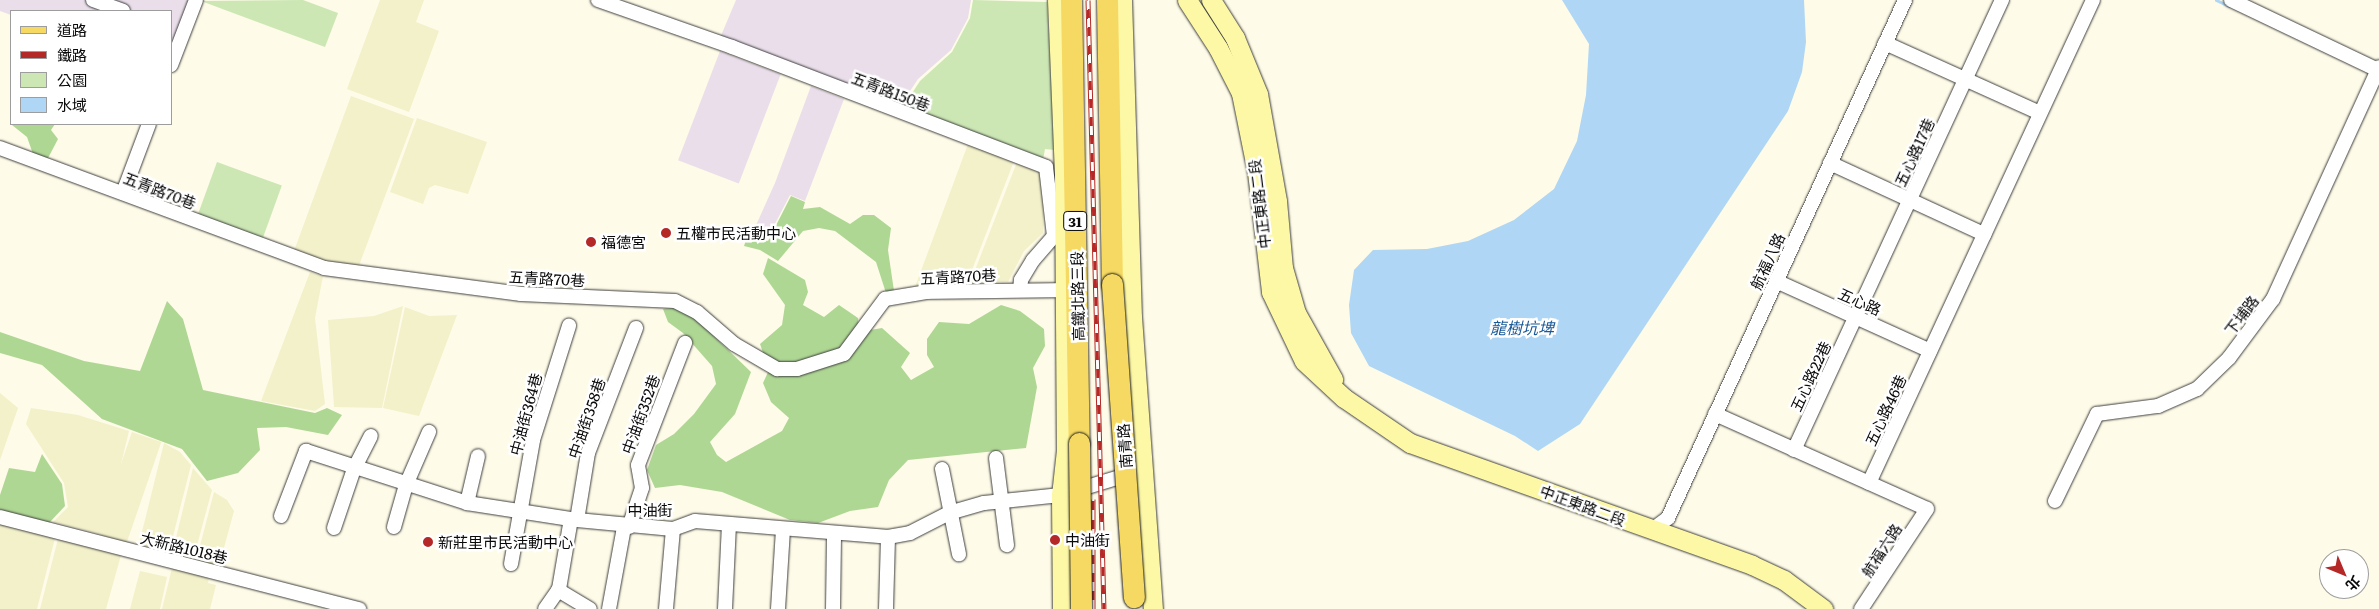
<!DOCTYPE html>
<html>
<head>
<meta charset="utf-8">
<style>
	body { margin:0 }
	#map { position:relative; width:2379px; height:609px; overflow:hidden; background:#fefbe8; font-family:Literata,"Noto Sans TC",serif }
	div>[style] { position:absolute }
	.industrial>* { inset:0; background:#e9deea; transform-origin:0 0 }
	.farmland>* { inset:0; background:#f3f1ca; transform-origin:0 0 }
	.green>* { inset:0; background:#cce7b4; transform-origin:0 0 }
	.forest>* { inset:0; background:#afd794 }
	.water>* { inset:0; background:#afd6f4 }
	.stream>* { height:3px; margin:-1.5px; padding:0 1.5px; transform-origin:1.5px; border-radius:1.5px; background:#afd6f4 }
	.roads { filter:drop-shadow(0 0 1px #3d3d3d) drop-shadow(0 0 1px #3d3d3d) }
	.street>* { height:14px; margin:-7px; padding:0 7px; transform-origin:7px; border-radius:7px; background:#fff }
	.secondary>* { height:19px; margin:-9.5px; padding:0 9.5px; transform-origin:9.5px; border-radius:9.5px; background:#fdf8a5 }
	.primary>* { height:21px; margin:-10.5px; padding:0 10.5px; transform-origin:10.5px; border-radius:10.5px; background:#f5d962 }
	.rail>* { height:5px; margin-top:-2.5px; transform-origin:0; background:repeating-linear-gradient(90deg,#fff 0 9px,#b52828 0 18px); box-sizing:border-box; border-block:1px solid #b52828 }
	.bridges { filter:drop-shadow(0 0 1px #1b1b1b) drop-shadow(0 0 1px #1b1b1b) }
	.primary-bridge>* { height:21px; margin:-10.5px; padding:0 10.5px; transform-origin:10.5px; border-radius:10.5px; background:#f5d962 }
	.dots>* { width:14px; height:14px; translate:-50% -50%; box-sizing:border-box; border:2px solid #fff; border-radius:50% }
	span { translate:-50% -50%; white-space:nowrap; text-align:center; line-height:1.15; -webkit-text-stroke:5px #fff; paint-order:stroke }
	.shield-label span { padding:1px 4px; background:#fff; border:1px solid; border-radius:4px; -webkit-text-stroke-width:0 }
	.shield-label { font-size:14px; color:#0a0a0a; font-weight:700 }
	.street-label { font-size:15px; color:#0a0a0a }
	.poi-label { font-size:15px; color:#0a0a0a }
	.left { translate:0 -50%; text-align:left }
	.water-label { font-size:16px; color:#195997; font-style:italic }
	.legend { position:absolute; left:10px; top:10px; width:162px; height:115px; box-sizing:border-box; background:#fff; border:1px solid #9d9d9d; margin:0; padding:6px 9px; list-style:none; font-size:15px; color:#0a0a0a }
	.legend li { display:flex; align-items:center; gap:10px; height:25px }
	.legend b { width:25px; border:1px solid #9d9d9d }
	.north { position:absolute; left:2319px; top:549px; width:50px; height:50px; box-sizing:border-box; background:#fff; border:1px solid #9d9d9d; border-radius:50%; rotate:135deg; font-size:14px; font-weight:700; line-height:20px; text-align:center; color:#0a0a0a }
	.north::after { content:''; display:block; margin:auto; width:18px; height:22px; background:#b52828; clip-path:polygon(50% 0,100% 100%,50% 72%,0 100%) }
</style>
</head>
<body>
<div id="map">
	<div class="industrial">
		<div style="clip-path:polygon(0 0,192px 0,171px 56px,171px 11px,11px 11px,11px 15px,0 11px)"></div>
		<div style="clip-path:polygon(736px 0,971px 0,968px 18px,951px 50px,918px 79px,900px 106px,720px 38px)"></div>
		<div style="left:720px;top:51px;width:65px;height:117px;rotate:21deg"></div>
		<div style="clip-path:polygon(811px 86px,844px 99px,805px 201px,790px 195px,767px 239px,752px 234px,775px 183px)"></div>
	</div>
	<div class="farmland">
		<div style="clip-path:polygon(380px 0,424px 0,416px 22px,439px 31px,409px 112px,347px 89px)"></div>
		<div style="clip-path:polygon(351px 96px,414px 119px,358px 268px,331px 263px,294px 251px)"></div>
		<div style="clip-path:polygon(417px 118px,487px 142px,468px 194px,435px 185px,429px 188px,423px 204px,390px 192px)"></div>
		<div style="clip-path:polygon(968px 144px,1014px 161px,967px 283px,915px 287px)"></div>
		<div style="clip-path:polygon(1017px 162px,1037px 169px,1043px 184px,1043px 233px,1024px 251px,1008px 282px,970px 283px)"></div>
		<div style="clip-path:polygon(310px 272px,323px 276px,315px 318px,325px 404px,315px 411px,261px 401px)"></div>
		<div style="clip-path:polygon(403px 306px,382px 408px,334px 407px,328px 320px,374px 316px)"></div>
		<div style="clip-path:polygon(405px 307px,429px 316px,457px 315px,419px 416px,383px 408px)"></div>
		<div style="clip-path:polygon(0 393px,18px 408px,0 460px)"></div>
		<div style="clip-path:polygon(31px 408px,78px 415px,129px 431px,104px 535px,53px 522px,68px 507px,64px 483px,26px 424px)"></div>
		<div style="left:132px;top:432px;width:31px;height:107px;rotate:19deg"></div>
		<div style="clip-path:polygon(164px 443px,180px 452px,191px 465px,169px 552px,139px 544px)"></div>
		<div style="clip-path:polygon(193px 468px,212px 490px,193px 560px,172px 554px)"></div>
		<div style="clip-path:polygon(214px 492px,227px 500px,234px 511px,219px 566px,196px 561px)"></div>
		<div style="clip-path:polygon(0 524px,55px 538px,37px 609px,0 609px)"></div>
		<div style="clip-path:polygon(58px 539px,121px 555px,106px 609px,40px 609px)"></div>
		<div style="clip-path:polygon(172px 568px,209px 577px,208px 583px,216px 585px,210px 609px,162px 609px)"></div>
		<div style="clip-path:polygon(140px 571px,167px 577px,160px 609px,130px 609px)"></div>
	</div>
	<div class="green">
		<div style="clip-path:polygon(303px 0,338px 13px,325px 47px,201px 1px)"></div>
		<div style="clip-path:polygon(973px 0,1047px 2px,1055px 150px,1045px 149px,1043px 160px,903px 107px,920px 81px,952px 52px,970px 18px)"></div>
		<div style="left:217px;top:162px;width:69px;height:57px;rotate:20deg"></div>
	</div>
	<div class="forest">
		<div style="clip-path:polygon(55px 124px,51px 130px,58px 139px,47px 160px,33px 154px,27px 137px,12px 125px)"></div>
		<div style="clip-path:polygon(791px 196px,805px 202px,803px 209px,820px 207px,850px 224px,863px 215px,874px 215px,891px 228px,888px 250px,894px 291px,886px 293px,876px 262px,835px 231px,819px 228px,803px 231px,778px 261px,760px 250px,744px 246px,748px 234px,768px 241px)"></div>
		<div style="clip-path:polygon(768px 258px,805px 280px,808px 292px,803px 305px,824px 317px,839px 305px,858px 318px,859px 332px,882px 328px,910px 353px,901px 367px,911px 380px,934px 367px,927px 355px,927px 339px,939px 322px,969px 324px,1001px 305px,1020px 311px,1044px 329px,1045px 346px,1033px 368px,1037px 387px,1026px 448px,908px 460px,889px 480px,878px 507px,850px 511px,818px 523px,790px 520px,722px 492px,680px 485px,655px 488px,647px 470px,656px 445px,674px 434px,694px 414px,716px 384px,712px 366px,683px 333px,668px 322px,663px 309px,678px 307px,695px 318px,751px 372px,735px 414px,710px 442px,717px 455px,726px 462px,782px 431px,789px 418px,771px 402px,763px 383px,769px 370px,760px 344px,782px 325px,785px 305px,763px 274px)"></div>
		<div style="clip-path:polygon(167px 301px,183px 319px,203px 390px,315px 413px,327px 408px,342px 415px,328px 435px,286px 427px,257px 428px,260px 450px,238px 473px,207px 481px,182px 449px,102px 419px,42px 365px,0 353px,0 332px,84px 361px,140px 371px)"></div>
		<div style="clip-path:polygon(42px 454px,62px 484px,65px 506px,49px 523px,0 510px,0 495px,9px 468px,35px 472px)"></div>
	</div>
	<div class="water">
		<div style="clip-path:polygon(1562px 0,1804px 0,1806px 42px,1802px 72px,1788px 111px,1580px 424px,1538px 451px,1515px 436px,1369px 366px,1351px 333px,1349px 305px,1354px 270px,1373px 250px,1427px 249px,1468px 241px,1514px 220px,1554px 189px,1577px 141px,1586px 95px,1589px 44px)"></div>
	</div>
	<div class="stream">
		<div style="left:2216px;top:0;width:14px;rotate:25deg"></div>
	</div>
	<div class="roads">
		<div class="street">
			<div style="left:93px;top:0;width:32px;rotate:20deg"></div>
			<div style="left:598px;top:0;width:142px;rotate:19.3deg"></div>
			<div style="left:732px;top:47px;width:336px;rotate:20.9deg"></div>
			<div style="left:1046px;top:167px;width:69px;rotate:83.4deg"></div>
			<div style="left:1054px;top:236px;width:32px;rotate:131deg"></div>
			<div style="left:1033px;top:260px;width:23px;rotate:121deg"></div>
			<div style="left:1021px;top:280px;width:10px;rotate:96deg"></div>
			<div style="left:2231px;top:0;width:163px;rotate:25.5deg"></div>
			<div style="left:1885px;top:43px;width:170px;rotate:24.3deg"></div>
			<div style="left:171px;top:65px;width:70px;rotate:-69deg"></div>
			<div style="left:0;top:148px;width:346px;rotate:20.3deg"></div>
			<div style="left:324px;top:268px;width:199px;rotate:7.5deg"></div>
			<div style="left:521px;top:294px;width:154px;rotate:2.6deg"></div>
			<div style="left:675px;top:301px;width:25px;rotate:27deg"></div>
			<div style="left:697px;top:312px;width:49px;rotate:40.9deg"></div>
			<div style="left:734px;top:344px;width:50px;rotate:30.2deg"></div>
			<div style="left:777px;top:369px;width:20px"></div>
			<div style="left:797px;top:369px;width:49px;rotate:-17.7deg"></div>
			<div style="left:844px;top:354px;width:69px;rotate:-53.3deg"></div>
			<div style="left:885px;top:299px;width:43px;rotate:-9.5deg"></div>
			<div style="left:927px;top:292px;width:137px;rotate:-0.8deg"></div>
			<div style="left:1830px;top:163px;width:170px;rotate:24.8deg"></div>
			<div style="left:123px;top:193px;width:74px;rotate:-69.4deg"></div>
			<div style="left:1776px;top:281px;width:169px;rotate:24.4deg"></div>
			<div style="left:1715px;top:414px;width:232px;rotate:24.1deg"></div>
			<div style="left:1927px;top:509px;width:120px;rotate:123.4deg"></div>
			<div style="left:1794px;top:450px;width:496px;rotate:-65.2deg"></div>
			<div style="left:996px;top:458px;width:88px;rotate:82.8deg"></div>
			<div style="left:942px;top:469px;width:87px;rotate:78.7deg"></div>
			<div style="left:1869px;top:483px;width:532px;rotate:-65.12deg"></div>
			<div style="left:2055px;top:501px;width:97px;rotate:-64.2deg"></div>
			<div style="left:2097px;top:414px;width:62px;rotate:-7.5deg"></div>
			<div style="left:2158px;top:406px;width:43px;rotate:-23.6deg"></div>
			<div style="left:2197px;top:389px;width:45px;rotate:-44.1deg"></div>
			<div style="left:2229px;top:358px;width:74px;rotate:-53.3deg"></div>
			<div style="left:2273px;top:299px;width:255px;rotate:-65.4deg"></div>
			<div style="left:467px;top:503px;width:48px;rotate:-76.8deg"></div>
			<div style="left:281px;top:516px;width:70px;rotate:-69deg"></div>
			<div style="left:306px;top:451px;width:169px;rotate:17.9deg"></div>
			<div style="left:467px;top:503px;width:111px;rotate:8.8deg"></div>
			<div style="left:577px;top:520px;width:96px;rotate:5.4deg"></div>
			<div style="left:673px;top:529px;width:23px;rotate:-20deg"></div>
			<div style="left:695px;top:521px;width:194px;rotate:4.7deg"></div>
			<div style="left:888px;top:537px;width:22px;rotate:-10deg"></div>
			<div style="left:910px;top:533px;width:44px;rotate:-27.1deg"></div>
			<div style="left:949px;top:513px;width:36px;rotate:-16deg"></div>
			<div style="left:984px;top:503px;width:77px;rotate:-5.9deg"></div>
			<div style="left:1061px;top:495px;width:75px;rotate:-17deg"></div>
			<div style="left:0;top:517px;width:371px;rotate:14.4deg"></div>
			<div style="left:577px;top:520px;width:68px;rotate:-80.7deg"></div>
			<div style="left:588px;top:453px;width:134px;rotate:-69deg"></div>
			<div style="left:394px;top:527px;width:44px;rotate:-74.1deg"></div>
			<div style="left:406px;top:485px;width:58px;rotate:-66.5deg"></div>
			<div style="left:629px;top:527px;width:41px;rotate:-71.6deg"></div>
			<div style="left:642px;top:488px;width:23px;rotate:-100deg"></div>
			<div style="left:638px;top:465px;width:131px;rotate:-68.9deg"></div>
			<div style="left:334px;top:528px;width:62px;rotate:-71.3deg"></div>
			<div style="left:354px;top:469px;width:37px;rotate:-63deg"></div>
			<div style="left:1652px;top:530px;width:20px;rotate:-37deg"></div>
			<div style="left:1668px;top:518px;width:570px;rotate:-65.41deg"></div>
			<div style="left:511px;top:564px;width:126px;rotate:-79.9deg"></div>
			<div style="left:533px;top:440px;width:120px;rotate:-72.5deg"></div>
			<div style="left:558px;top:590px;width:37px;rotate:31deg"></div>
			<div style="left:545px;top:609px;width:24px;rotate:-55deg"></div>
			<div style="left:559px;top:589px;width:71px;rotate:-80.3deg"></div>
			<div style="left:609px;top:609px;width:83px;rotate:-79.6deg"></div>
			<div style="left:666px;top:609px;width:80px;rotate:-85deg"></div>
			<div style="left:725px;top:609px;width:85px;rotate:-87.3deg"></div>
			<div style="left:778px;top:609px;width:79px;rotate:-86.4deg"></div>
			<div style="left:833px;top:609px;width:76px;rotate:-89.2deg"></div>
			<div style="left:886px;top:609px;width:72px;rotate:-88.4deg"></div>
		</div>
		<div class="secondary">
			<div style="left:1057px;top:0;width:173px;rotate:87.7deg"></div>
			<div style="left:1064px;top:173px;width:277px;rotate:89.6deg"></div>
			<div style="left:1066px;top:450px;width:45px;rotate:96.3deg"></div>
			<div style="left:1061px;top:495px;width:114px;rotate:89.5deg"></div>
			<div style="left:1122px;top:0;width:317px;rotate:88.2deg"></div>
			<div style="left:1132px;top:317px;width:293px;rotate:85.9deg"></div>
			<div style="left:1187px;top:0;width:57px;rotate:57.1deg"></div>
			<div style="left:1218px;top:48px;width:51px;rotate:62.9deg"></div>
			<div style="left:1241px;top:93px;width:81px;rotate:78.6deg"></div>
			<div style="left:1257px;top:172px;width:121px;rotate:83.3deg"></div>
			<div style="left:1271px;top:292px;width:76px;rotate:64.4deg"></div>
			<div style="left:1304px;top:361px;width:54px;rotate:42.8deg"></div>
			<div style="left:1344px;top:398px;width:80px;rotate:34.3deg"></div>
			<div style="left:1410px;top:443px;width:363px;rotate:19.6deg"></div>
			<div style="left:1752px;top:565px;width:35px;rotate:25deg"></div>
			<div style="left:1784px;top:580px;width:49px;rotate:36.6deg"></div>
			<div style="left:1211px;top:0;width:45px;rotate:57.7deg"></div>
			<div style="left:1235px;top:38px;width:61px;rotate:67.7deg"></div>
			<div style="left:1258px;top:94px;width:109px;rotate:79.9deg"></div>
			<div style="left:1277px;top:201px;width:67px;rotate:84.9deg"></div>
			<div style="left:1283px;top:268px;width:47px;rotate:73.9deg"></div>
			<div style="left:1296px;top:313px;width:76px;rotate:60.7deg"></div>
		</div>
		<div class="primary">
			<div style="left:1071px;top:0;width:443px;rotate:89deg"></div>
			<div style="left:1107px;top:0;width:284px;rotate:89deg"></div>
		</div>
	</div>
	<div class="rail">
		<div style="left:1088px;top:0;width:609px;rotate:88.5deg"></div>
		<div style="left:1093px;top:609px;width:110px;rotate:-90deg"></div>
	</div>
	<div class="bridges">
		<div class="primary-bridge">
			<div style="left:1112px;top:284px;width:314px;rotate:86deg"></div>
			<div style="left:1079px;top:443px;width:166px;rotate:89.3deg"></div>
		</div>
	</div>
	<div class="dots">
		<div style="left:666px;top:233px;background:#b52828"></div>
		<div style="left:591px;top:242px;background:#b52828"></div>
		<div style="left:1055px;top:540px;background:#b52828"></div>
		<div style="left:428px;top:542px;background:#b52828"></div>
	</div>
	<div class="shield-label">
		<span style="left:1075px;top:221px">31</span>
	</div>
	<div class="street-label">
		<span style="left:891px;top:91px;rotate:21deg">五青路150巷</span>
		<span style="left:1914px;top:152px;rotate:-65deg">五心路17巷</span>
		<span style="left:160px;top:190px;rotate:21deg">五青路70巷</span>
		<span style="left:1259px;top:204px;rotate:-97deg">中正東路二段</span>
		<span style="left:1767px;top:261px;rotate:-65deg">航福八路</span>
		<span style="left:958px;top:276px;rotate:-3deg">五青路70巷</span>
		<span style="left:547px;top:278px;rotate:3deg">五青路70巷</span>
		<span style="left:1077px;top:296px;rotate:-91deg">高鐵北路三段</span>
		<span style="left:1860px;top:301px;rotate:24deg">五心路</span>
		<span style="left:2241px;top:315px;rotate:-53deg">下埔路</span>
		<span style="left:1810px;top:376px;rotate:-65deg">五心路22巷</span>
		<span style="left:1885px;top:410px;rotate:-65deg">五心路46巷</span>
		<span style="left:525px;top:414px;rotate:-75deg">中油街364巷</span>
		<span style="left:640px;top:414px;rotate:-70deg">中油街352巷</span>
		<span style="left:586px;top:418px;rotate:-71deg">中油街358巷</span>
		<span style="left:1124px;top:446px;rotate:-94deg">南青路</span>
		<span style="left:1583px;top:505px;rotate:20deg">中正東路二段</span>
		<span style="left:650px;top:510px">中油街</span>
		<span style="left:184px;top:547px;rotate:14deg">大新路1018巷</span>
		<span style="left:1881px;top:550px;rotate:-57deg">航福六路</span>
	</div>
	<div class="poi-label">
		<span class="left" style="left:676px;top:233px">五權市民活動中心</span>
		<span class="left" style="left:601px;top:242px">福德宮</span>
		<span class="left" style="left:1065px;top:540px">中油街</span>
		<span class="left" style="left:438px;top:542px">新莊里市民活動中心</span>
	</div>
	<div class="water-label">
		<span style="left:1522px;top:327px">龍樹坑埤</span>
	</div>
	<ul class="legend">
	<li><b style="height:6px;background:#f5d962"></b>道路</li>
	<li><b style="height:6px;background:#b52828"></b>鐵路</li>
	<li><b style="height:14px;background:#cce7b4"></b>公園</li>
	<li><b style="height:14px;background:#afd6f4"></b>水域</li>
	</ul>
	<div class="north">北</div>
</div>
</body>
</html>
